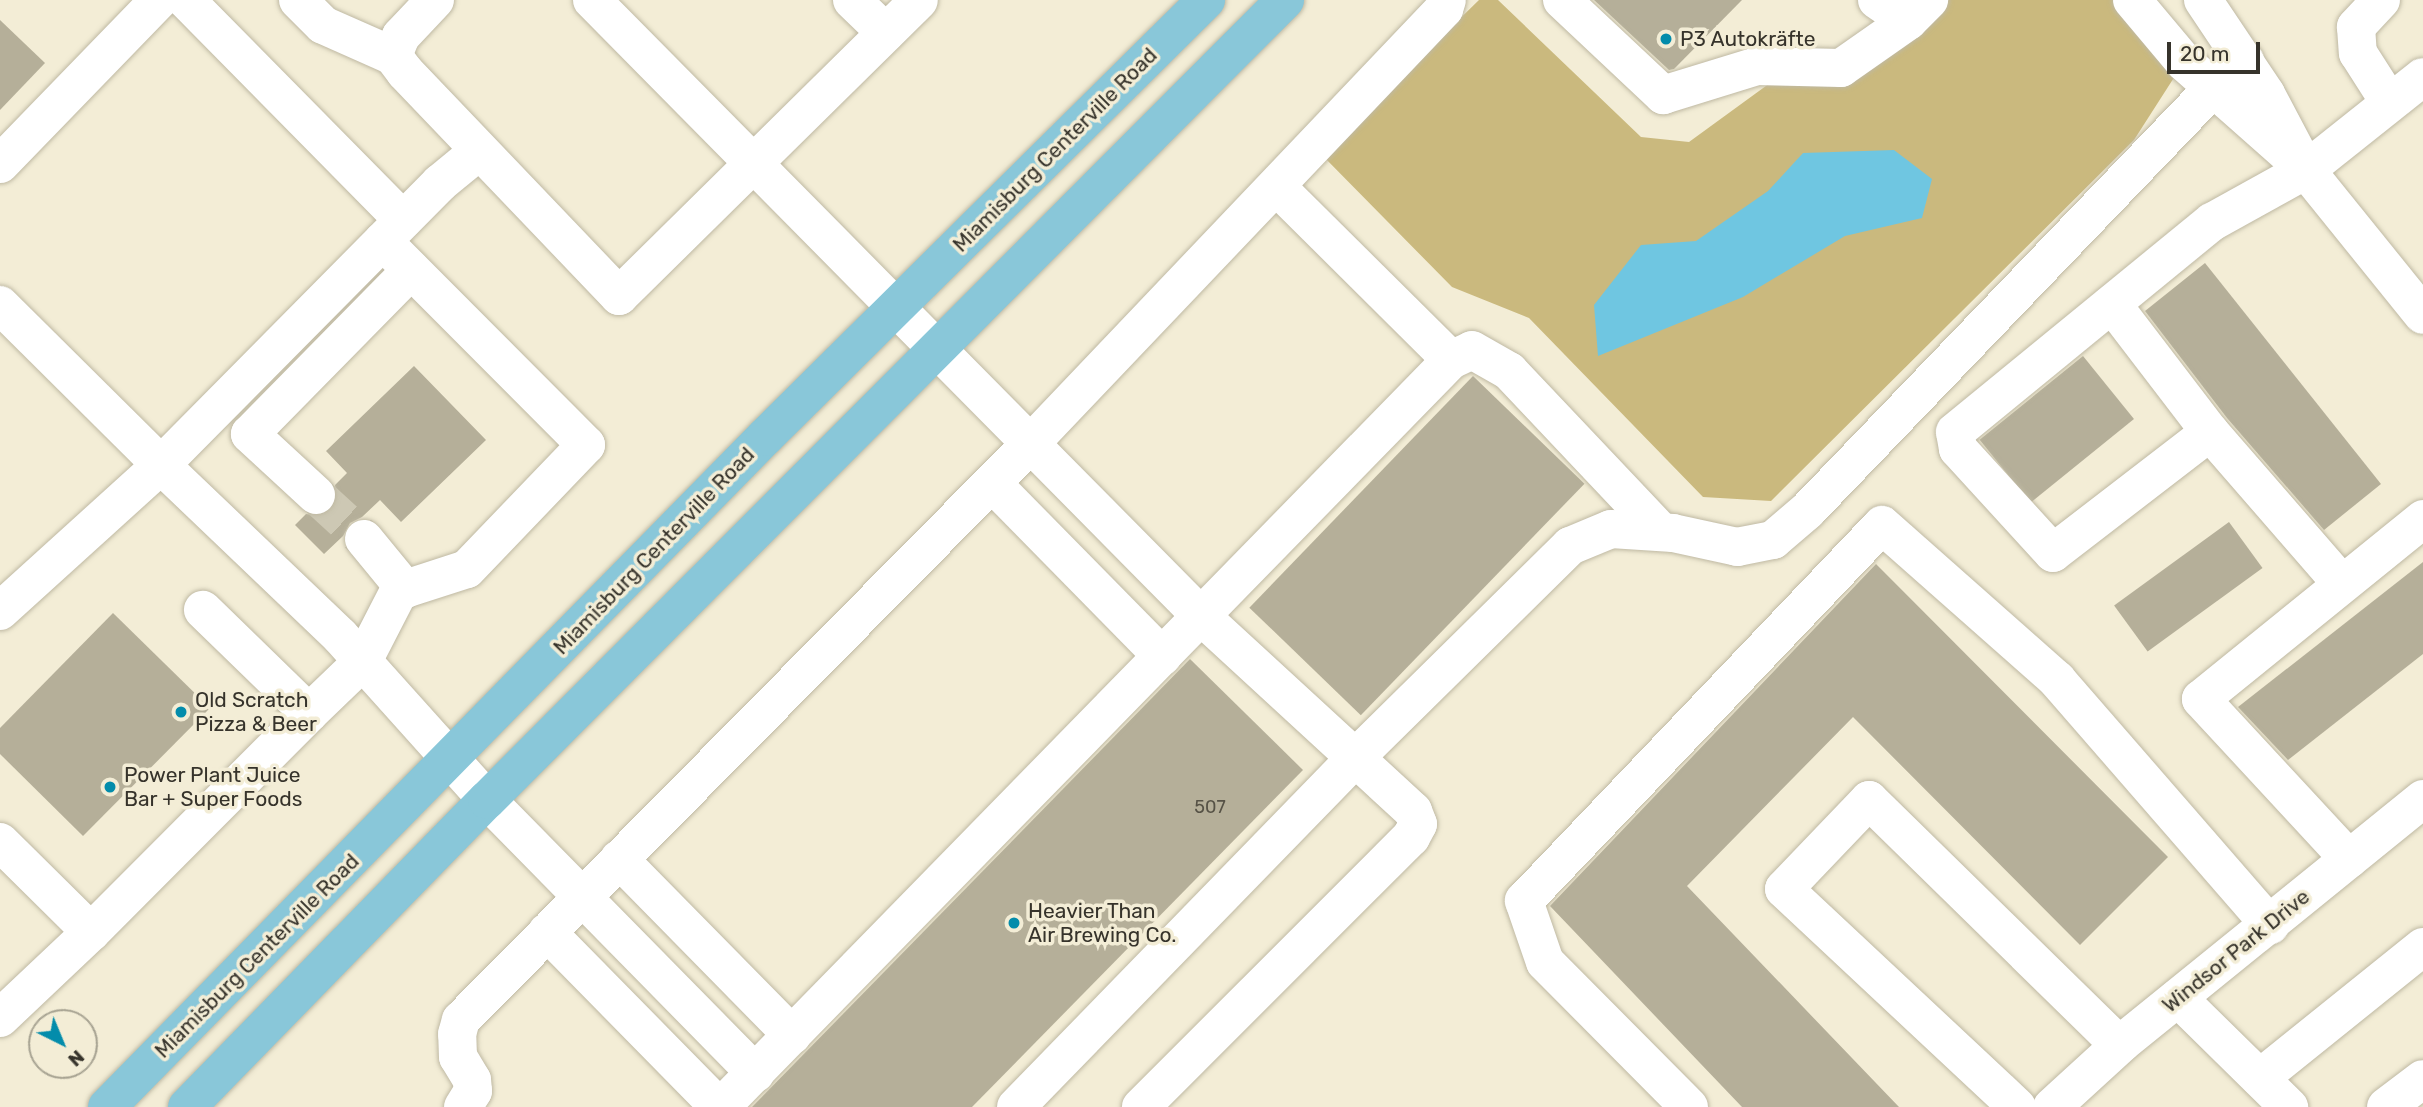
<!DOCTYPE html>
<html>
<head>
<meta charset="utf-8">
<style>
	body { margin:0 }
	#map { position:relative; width:2423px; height:1107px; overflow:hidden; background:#f3edd6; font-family:Rubik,sans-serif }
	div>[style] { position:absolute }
	.green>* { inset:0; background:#cab97e }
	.water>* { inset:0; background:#6fc6e1 }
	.building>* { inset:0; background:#b5af99; transform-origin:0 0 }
	.minor-tunnel>* { height:38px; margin-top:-19px; transform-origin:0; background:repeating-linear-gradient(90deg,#cdc8b4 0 38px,transparent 0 57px) }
	.roads { filter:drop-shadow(0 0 2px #bfb9a3) drop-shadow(0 0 2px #bfb9a3) }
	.minor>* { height:38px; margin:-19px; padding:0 19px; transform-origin:19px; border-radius:19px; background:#fff }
	.major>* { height:38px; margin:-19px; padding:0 19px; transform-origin:19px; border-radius:19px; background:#89c7d9 }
	.dots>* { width:19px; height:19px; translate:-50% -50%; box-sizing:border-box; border:4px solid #f3edd6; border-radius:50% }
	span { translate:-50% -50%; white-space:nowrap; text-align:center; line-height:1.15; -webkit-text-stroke:7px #f3edd6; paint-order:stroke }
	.number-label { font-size:18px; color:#565246 }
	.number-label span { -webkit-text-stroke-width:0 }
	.poi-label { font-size:21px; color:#36332b }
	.left { translate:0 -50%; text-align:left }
	.street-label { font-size:21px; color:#36332b }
	.north { position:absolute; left:28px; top:1009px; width:70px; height:70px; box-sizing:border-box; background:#f3edd6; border:2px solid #a7a392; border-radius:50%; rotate:137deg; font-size:19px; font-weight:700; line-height:28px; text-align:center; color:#36332b }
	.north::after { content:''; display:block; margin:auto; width:24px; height:32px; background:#038cab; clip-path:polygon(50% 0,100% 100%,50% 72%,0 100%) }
	.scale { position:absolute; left:2167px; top:42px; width:93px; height:32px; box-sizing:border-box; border:4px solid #36332b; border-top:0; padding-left:9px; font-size:21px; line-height:24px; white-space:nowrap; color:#36332b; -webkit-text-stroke:5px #f3edd6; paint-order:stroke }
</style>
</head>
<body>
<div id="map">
	<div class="green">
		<div style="clip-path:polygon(1479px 0,1498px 0,1641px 137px,1689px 142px,1770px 83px,1929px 0,2132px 0,2184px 62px,2134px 140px,1771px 501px,1703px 497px,1529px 318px,1452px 287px,1321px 154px)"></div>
	</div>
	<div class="water">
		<div style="clip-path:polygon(1894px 150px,1932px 179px,1922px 218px,1845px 236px,1743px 297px,1598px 356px,1594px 305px,1641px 245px,1696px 241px,1768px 191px,1803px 153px)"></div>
	</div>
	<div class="building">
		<div style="clip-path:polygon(1594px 0,1742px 0,1674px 69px,1669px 70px)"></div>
		<div style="clip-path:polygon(0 20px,45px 63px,0 110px)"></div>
		<div style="clip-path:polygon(2205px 263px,2381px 484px,2324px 530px,2227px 418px,2145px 311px)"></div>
		<div style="left:2083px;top:356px;width:81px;height:133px;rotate:51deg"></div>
		<div style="clip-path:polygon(414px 366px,486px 440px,401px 522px,380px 500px,362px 517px,350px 523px,343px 536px,324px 554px,295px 525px,306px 514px,323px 516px,332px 509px,337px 500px,335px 485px,347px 473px,326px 451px)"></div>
		<div style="left:1473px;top:376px;width:155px;height:322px;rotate:44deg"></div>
		<div style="left:2229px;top:522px;width:57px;height:142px;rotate:54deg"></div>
		<div style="clip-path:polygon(2423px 562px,2423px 654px,2288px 760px,2238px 707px)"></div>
		<div style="clip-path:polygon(1876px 564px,2168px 857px,2080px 945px,1853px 717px,1687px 886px,1899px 1107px,1742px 1107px,1550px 906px)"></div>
		<div style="clip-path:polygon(113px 613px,210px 708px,83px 836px,0 754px,0 728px)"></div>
		<div style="clip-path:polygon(1190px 659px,1303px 770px,972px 1107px,752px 1107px)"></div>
	</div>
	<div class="minor-tunnel">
		<div style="left:316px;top:495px;width:65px;rotate:42.5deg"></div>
	</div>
	<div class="roads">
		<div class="minor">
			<div style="left:186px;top:0;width:309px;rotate:45.4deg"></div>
			<div style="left:298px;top:0;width:35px;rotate:45deg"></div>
			<div style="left:323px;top:25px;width:77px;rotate:23.9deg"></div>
			<div style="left:435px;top:0;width:50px;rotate:133.4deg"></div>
			<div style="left:401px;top:36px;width:22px;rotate:112deg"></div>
			<div style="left:393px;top:56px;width:20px;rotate:53deg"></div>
			<div style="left:405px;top:72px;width:310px;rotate:46.3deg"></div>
			<div style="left:619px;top:296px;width:421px;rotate:-44.6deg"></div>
			<div style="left:592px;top:0;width:866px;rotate:45.33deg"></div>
			<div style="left:1201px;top:616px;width:288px;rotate:42.6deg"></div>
			<div style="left:1413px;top:811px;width:14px;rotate:69deg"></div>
			<div style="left:1418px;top:824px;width:15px;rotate:118deg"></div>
			<div style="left:1411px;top:837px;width:382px;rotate:135deg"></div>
			<div style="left:852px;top:0;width:47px;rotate:44.1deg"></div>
			<div style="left:1562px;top:0;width:139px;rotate:43.2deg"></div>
			<div style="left:1663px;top:95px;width:98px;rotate:-17.1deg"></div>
			<div style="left:1757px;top:66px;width:84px;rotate:1.4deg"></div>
			<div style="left:1841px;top:68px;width:82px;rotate:-35deg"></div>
			<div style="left:1908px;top:21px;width:30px;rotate:-45deg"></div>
			<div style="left:1877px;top:0;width:37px;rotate:34deg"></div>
			<div style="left:2132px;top:0;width:81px;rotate:50deg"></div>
			<div style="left:2184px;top:62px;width:140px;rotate:41.5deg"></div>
			<div style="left:2203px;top:0;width:113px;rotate:56.2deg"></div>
			<div style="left:2266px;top:94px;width:86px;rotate:62.2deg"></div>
			<div style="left:2306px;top:170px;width:186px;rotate:51.1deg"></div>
			<div style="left:2381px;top:0;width:37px;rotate:133deg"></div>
			<div style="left:2356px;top:27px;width:26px;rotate:86deg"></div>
			<div style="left:2358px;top:53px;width:59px;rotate:57.4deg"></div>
			<div style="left:0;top:164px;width:228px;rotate:-45.9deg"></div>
			<div style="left:1277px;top:187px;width:245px;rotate:44.8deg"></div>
			<div style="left:2112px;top:304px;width:161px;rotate:52.6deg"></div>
			<div style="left:0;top:305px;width:227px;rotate:44.8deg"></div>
			<div style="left:161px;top:465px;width:248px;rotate:43.7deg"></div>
			<div style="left:340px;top:636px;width:220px;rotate:48.1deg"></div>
			<div style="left:487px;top:800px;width:383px;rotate:45.5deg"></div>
			<div style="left:992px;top:483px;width:243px;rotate:45.5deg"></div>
			<div style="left:316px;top:495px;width:90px;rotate:-137.3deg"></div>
			<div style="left:250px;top:434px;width:230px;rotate:-45.5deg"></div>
			<div style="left:364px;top:539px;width:65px;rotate:50.6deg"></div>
			<div style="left:2342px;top:584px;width:201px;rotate:-131deg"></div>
			<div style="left:2210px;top:432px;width:198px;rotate:142.4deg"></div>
			<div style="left:2053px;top:553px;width:141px;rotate:-132.4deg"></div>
			<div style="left:1958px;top:449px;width:17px;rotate:-100deg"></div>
			<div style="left:1955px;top:432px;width:332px;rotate:-39.3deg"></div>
			<div style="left:2212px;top:222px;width:107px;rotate:-29deg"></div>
			<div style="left:2306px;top:170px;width:149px;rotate:-38.5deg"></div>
			<div style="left:0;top:611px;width:217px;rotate:-42.2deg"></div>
			<div style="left:161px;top:465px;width:397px;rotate:-45.3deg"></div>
			<div style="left:440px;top:183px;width:50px;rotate:-39.4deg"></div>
			<div style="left:309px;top:713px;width:75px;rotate:-43.9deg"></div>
			<div style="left:363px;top:661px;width:79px;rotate:-62.8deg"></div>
			<div style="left:399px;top:591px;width:71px;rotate:-17.9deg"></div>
			<div style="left:467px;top:569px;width:172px;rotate:-46.2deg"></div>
			<div style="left:586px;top:445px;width:288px;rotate:-134.9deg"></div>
			<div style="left:0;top:842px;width:128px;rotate:44.7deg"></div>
			<div style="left:91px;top:932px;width:125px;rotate:136.6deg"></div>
			<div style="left:619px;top:859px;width:247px;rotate:45.5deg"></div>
			<div style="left:2349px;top:859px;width:218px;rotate:-132.8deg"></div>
			<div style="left:2201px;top:699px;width:286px;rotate:-39deg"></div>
			<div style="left:91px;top:932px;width:309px;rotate:-45.1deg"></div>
			<div style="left:309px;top:713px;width:148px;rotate:-135.8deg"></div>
			<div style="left:547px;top:932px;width:245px;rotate:45.5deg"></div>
			<div style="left:2178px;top:998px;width:156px;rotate:44.5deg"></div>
			<div style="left:2260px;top:1078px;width:209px;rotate:-38.8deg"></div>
			<div style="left:463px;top:1107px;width:19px;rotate:-58deg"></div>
			<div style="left:473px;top:1091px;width:11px;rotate:-95deg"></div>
			<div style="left:472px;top:1080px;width:27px;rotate:-121deg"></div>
			<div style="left:458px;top:1057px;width:23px;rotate:-92deg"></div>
			<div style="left:457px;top:1034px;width:15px;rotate:-74deg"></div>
			<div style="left:461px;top:1020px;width:810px;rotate:-45.35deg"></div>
			<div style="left:1030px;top:444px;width:601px;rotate:-46.42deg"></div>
			<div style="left:1444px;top:9px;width:9px;rotate:-72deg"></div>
			<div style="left:721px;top:1107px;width:1044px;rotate:-45.66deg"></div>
			<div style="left:1451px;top:360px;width:23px;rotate:-25deg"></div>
			<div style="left:1472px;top:350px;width:43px;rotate:29.6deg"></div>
			<div style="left:1509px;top:371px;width:221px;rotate:46.6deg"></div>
			<div style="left:1016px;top:1107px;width:487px;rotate:-45.8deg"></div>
			<div style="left:1355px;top:758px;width:302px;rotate:-44.6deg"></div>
			<div style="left:1570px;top:546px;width:44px;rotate:-22.5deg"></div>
			<div style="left:1611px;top:529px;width:62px;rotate:3.7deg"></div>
			<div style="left:1673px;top:533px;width:66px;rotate:12.3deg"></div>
			<div style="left:1737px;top:547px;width:37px;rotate:-11deg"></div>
			<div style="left:1773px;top:540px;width:45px;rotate:-40.5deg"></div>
			<div style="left:1807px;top:511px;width:586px;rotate:-46.17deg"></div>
			<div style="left:2213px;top:88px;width:42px;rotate:-40.2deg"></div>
			<div style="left:1689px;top:1107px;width:204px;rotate:-134.8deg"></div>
			<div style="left:1545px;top:962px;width:65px;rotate:-109deg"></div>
			<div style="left:1524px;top:901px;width:519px;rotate:-46.4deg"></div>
			<div style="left:1882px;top:525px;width:234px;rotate:41.5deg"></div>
			<div style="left:2057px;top:680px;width:325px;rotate:49deg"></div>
			<div style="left:2017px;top:1107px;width:319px;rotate:-136.9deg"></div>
			<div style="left:1784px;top:889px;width:123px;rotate:-46.3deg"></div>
			<div style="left:1869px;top:800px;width:350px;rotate:44.4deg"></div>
			<div style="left:2052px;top:1107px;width:96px;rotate:-42.5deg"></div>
			<div style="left:2123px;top:1042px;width:386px;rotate:-39deg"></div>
			<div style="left:2386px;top:1107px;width:46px;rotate:-37.1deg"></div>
		</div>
		<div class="major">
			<div style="left:107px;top:1107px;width:939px;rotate:-45.52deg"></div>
			<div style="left:765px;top:437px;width:621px;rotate:-44.74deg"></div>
			<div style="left:187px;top:1107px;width:429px;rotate:-45.7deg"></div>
			<div style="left:487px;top:800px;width:1130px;rotate:-45.07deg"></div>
		</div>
	</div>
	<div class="dots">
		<div style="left:1666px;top:39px;background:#038cab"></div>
		<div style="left:181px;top:712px;background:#038cab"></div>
		<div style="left:110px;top:787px;background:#038cab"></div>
		<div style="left:1014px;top:923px;background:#038cab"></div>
	</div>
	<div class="number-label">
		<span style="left:1210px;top:807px">507</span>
	</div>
	<div class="poi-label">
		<span class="left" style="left:1680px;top:39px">P3 Autokräfte</span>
		<span class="left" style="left:195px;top:712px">Old Scratch<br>Pizza &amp; Beer</span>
		<span class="left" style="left:124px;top:787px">Power Plant Juice<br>Bar + Super Foods</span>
		<span class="left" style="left:1028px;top:923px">Heavier Than<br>Air Brewing Co.</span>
	</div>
	<div class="street-label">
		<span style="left:1055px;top:150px;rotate:-45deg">Miamisburg Centerville Road</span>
		<span style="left:654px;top:551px;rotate:-46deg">Miamisburg Centerville Road</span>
		<span style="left:2236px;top:951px;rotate:-39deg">Windsor Park Drive</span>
		<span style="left:257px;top:956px;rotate:-45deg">Miamisburg Centerville Road</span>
	</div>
	<div class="north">N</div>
	<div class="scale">20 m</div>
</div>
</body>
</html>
